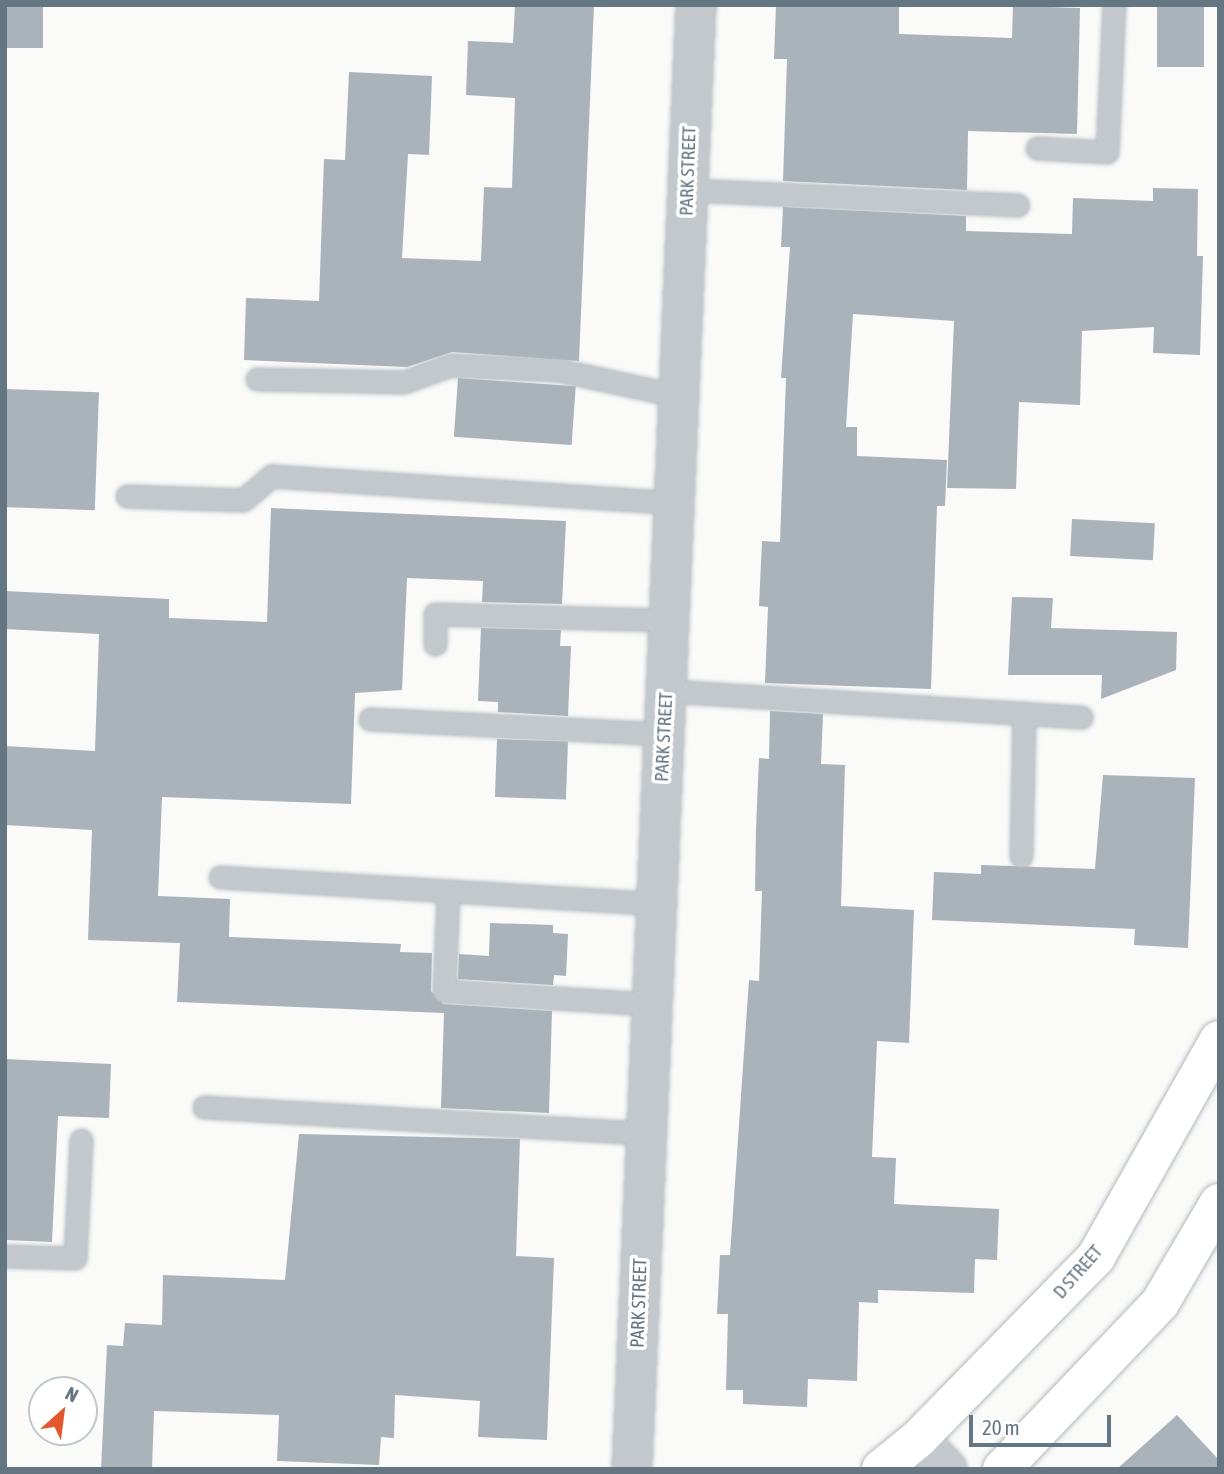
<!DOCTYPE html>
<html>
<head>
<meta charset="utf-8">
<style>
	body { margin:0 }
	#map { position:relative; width:1224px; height:1474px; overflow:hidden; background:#fafaf8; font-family:"Asap Condensed",sans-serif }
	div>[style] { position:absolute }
	.building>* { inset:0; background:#aab3b9; transform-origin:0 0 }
	.roads { filter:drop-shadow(0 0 2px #b3babf) drop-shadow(0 0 2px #b3babf) }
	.service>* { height:21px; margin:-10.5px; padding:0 10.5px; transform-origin:10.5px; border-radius:10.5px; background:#c3c8cc }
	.minor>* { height:38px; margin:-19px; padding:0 19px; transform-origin:19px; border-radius:19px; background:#c3c8cc }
	.tertiary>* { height:38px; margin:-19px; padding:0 19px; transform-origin:19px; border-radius:19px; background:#c3c8cc }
	.secondary>* { height:38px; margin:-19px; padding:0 19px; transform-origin:19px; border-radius:19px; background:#fff }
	span { translate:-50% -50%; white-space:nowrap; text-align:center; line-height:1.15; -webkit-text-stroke:7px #fff; paint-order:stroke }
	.street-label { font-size:19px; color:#657683 }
	.frame { position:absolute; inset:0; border:7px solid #657683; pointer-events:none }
	.north { position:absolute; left:28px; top:1376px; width:70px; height:70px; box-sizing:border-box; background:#fff; border:2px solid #c1c8cd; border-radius:50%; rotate:28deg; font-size:19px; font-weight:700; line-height:28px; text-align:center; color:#657683 }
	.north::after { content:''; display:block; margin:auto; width:24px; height:32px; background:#e4572e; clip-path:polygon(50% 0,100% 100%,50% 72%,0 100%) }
	.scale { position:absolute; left:969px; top:1415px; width:142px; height:32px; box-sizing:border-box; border:4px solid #657683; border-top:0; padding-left:9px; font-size:21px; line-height:24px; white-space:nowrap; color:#657683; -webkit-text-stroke:5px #fff; paint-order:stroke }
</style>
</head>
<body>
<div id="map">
	<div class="building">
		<div style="left:5px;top:5px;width:38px;height:43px"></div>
		<div style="clip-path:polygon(515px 5px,594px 5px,579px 361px,452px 352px,407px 367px,244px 360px,246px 298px,319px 301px,324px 159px,345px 160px,349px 72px,432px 76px,429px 155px,408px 154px,402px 258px,481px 261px,484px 187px,512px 188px,515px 98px,466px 95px,468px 41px,513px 43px)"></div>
		<div style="clip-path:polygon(776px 5px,899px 5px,899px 34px,1012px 38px,1013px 6px,1080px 8px,1077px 134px,968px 131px,967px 190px,783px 181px,787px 59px,774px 59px)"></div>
		<div style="left:1157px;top:5px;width:47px;height:62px"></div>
		<div style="clip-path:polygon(1153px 188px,1198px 189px,1197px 256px,1203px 256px,1200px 355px,1153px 353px,1154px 327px,1082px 331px,1080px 405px,1019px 402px,1016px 489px,947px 488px,954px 321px,853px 314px,846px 427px,857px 427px,857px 456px,947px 460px,945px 506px,937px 506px,931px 689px,765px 683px,768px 607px,759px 606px,762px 541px,780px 542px,786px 378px,781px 378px,790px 247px,781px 247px,783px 207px,966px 216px,966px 231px,1072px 234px,1073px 198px,1153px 201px)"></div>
		<div style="left:458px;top:378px;width:118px;height:59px;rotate:4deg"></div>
		<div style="left:5px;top:389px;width:94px;height:118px;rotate:2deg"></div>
		<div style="clip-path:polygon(271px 508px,566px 521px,562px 604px,482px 602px,483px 581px,407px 578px,402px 690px,355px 693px,351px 804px,162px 797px,158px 896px,230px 899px,229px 937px,401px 944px,400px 952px,432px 953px,431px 991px,443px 1004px,552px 1011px,549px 1113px,441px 1108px,444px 1013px,177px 1002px,180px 943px,88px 940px,92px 830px,5px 825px,5px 746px,95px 751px,99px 634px,5px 629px,5px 591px,169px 599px,169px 618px,267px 622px)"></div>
		<div style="left:1072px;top:519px;width:83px;height:37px;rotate:3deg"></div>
		<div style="clip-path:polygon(1012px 597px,1053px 598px,1051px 628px,1177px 632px,1176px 670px,1101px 699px,1102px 675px,1008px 675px)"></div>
		<div style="clip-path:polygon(481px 628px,561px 630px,560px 646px,571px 646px,568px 716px,498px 712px,498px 702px,478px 701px)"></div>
		<div style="clip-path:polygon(770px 711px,823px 714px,821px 764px,845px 765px,841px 906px,914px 910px,909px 1043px,877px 1041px,872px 1157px,896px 1158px,894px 1204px,999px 1209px,997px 1260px,975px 1259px,974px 1293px,878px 1290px,878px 1303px,859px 1302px,857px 1381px,808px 1379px,807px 1407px,743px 1404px,743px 1390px,726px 1390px,728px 1314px,717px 1314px,720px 1255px,730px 1255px,749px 980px,759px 981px,762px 891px,755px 891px,756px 828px,759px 758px,769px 759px)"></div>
		<div style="left:497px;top:739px;width:71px;height:58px;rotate:2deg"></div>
		<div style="clip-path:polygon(1103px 775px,1195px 778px,1188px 948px,1134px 945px,1135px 929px,932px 920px,934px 872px,981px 874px,981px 865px,1095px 869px)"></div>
		<div style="clip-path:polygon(490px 923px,553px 925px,553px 933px,568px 934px,566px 976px,554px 975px,553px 985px,458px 979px,459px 954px,489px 956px)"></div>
		<div style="clip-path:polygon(5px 1059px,111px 1064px,109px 1118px,58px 1116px,52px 1242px,5px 1240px)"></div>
		<div style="clip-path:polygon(299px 1134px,520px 1139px,516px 1256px,554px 1258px,547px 1440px,478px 1437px,480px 1401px,395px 1395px,394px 1438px,381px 1437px,379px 1465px,277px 1461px,279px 1415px,154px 1411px,152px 1469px,101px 1469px,107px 1345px,123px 1346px,125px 1323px,162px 1325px,163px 1275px,285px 1280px)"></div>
		<div style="clip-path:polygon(1177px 1415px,1219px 1460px,1219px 1469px,1117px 1469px)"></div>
	</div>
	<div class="roads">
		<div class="service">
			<div style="left:1037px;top:148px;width:70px;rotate:3.3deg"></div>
			<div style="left:1107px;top:152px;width:147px;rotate:-87.3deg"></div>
			<div style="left:688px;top:190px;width:330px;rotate:2.6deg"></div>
			<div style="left:257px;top:379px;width:147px;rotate:1.2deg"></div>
			<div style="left:404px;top:382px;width:50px;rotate:-19.9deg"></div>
			<div style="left:451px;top:365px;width:107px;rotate:2.7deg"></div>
			<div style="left:558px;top:370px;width:124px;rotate:12.1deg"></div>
			<div style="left:127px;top:496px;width:116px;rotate:2deg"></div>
			<div style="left:243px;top:500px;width:38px;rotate:-40deg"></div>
			<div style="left:272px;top:476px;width:403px;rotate:3.8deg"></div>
			<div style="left:435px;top:644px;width:30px;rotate:-90deg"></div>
			<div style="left:435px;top:614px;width:234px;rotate:1.5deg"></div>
			<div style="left:666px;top:691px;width:416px;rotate:3.6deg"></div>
			<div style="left:370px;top:719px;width:294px;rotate:2.9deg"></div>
			<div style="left:1021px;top:856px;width:143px;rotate:-88.8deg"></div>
			<div style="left:220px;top:877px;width:437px;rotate:3.5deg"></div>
			<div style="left:448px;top:892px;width:99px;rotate:92.3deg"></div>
			<div style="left:444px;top:991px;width:208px;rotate:3.6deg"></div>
			<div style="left:204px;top:1107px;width:444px;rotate:3.4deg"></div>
			<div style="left:5px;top:1256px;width:70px;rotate:1.6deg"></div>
			<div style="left:75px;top:1258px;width:118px;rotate:-87.1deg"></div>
		</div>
		<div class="minor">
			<div style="left:632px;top:1469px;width:1465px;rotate:-87.5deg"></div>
		</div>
		<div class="tertiary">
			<div style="left:918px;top:1439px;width:42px;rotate:46deg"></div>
		</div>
		<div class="secondary">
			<div style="left:881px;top:1469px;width:48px;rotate:-39deg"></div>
			<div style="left:918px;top:1439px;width:255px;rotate:-45.6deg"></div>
			<div style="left:1096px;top:1257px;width:249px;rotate:-60.5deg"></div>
			<div style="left:1002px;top:1469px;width:229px;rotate:-46.4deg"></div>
			<div style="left:1160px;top:1303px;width:116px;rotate:-59.5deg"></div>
		</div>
	</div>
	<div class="street-label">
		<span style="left:688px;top:171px;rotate:-88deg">PARK STREET</span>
		<span style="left:664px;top:737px;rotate:-87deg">PARK STREET</span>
		<span style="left:1078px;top:1272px;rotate:-49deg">D STREET</span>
		<span style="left:639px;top:1303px;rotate:-88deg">PARK STREET</span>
	</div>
	<div class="frame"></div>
	<div class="north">N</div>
	<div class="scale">20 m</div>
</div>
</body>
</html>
